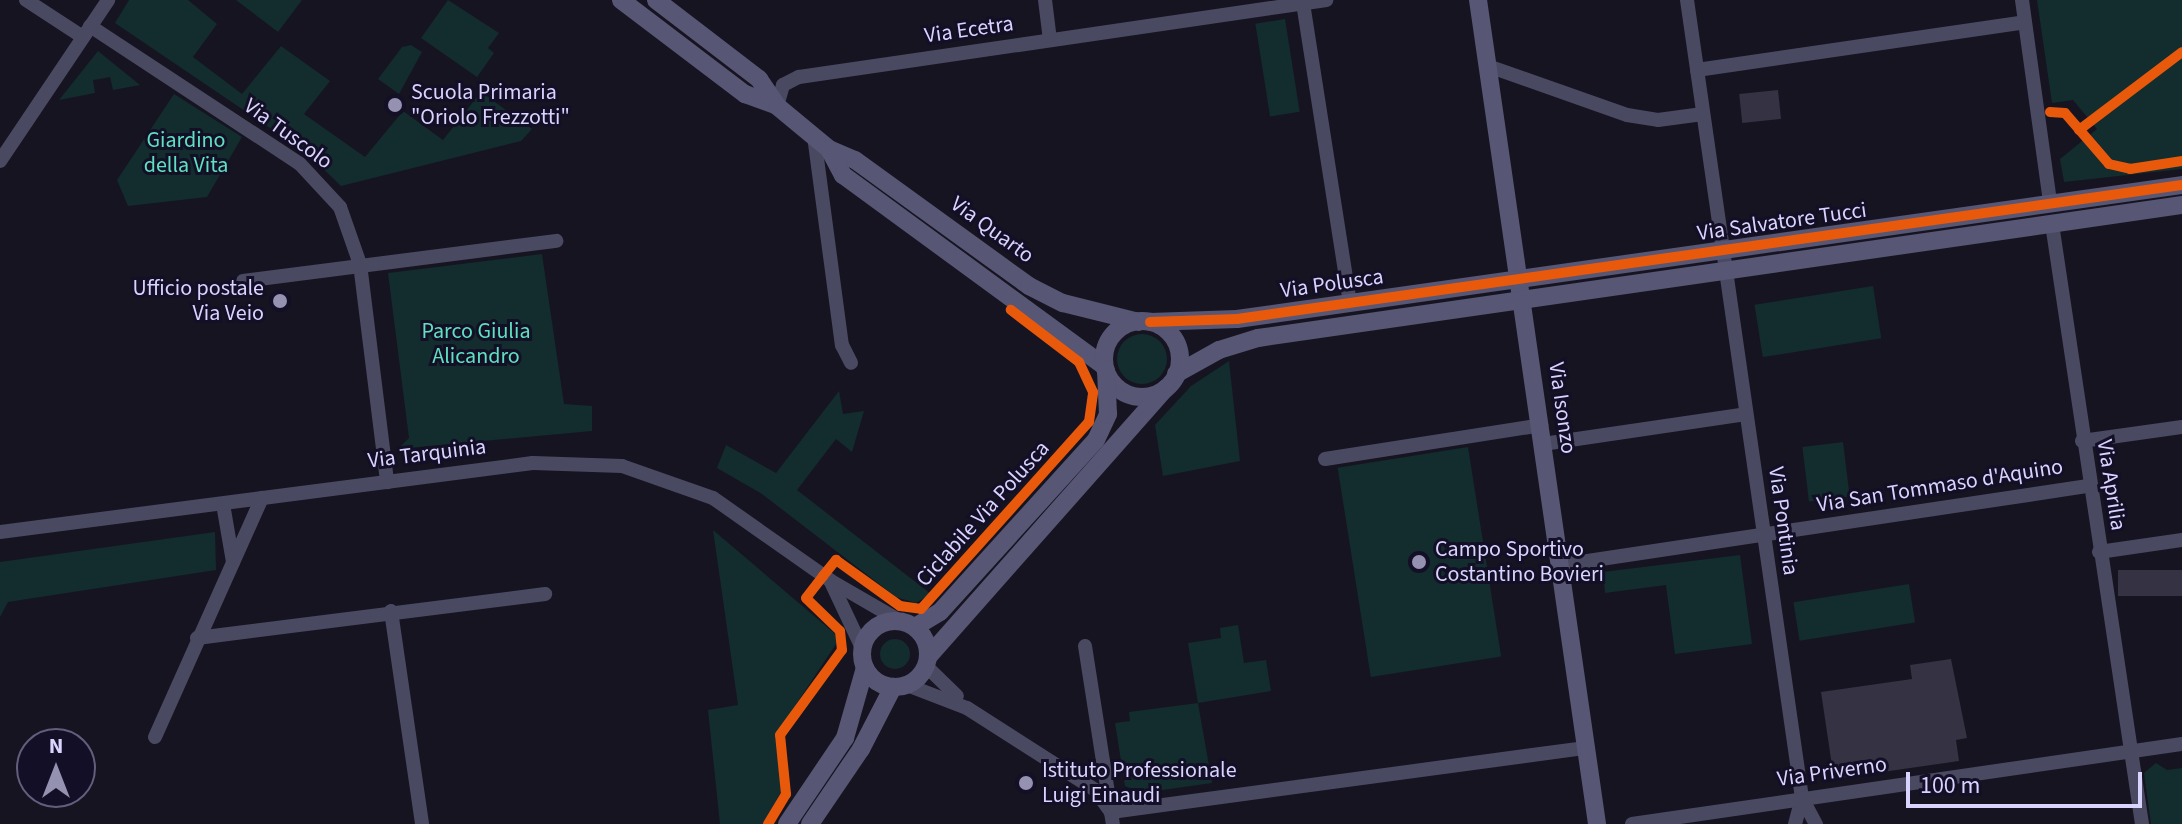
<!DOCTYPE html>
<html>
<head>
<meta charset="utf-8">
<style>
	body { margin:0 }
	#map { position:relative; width:2182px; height:824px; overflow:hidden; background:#161421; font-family:"Source Sans 3",sans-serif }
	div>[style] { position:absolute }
	.green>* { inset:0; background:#132c2d; transform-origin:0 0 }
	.round { border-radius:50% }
	.building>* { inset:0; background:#343243; transform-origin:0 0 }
	.street>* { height:14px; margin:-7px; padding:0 7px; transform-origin:7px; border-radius:7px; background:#4a4962 }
	.secondary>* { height:18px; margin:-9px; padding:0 9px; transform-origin:9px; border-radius:9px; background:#575674 }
	.secondary>.ring { margin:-9px; padding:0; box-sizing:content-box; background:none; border:18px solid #575674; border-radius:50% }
	.cycleway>* { height:10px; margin:-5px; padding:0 5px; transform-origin:5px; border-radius:5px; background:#e8590c }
	.dots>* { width:22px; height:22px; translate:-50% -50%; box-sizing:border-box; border:4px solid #130f26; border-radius:50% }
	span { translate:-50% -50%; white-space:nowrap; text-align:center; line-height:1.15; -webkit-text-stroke:6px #130f26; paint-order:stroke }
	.street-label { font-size:22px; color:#d9d4ff }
	.poi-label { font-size:22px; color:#d9d4ff }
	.left { translate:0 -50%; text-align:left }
	.right { translate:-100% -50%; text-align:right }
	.park-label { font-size:22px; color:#5fe0c0 }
	.north { position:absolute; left:16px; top:728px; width:80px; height:80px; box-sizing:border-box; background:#130f26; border:2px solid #625e7d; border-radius:50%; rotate:0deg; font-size:22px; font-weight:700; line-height:32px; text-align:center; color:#d9d4ff }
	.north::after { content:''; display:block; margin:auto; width:28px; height:36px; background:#9591b1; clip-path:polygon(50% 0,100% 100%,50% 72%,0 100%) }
	.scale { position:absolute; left:1906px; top:772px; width:236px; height:36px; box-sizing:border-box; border:4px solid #d9d4ff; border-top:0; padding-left:10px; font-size:24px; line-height:28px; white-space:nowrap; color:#d9d4ff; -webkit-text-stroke:6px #130f26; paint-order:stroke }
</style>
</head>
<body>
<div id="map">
	<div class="green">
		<div style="clip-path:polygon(129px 0,188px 0,217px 24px,193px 57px,242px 94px,281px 46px,330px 81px,304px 114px,365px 157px,403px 111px,443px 140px,481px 92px,532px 129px,521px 141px,341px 186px,283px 130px,279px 134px,115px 23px)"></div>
		<div style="clip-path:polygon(236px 0,302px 0,278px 32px)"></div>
		<div style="clip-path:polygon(448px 0,499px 33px,488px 48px,494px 53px,477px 77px,421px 38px)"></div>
		<div style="clip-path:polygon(2037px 0,2182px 0,2182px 169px,2064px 182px,2060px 159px,2097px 129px,2073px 100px,2052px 103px)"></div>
		<div style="left:1285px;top:19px;width:94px;height:30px;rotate:81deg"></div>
		<div style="clip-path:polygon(411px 45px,422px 52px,399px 94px,378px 79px,402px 47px)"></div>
		<div style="clip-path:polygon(98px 51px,140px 85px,113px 90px,110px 77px,100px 79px,93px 80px,95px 93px,59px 100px)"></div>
		<div style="clip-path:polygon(174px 94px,242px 137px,207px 197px,128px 206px,117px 180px)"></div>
		<div style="clip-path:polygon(542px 254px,564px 404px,592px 406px,592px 431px,398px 449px,409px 438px,388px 273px)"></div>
		<div style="left:1873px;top:286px;width:53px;height:120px;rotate:81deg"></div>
		<div class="round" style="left:1117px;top:334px;width:50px;height:50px"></div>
		<div style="clip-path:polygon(1229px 361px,1240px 461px,1163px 476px,1155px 425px,1191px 386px)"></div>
		<div style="clip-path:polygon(839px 391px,843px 414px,864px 411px,852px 452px,836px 439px,797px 490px,931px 594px,916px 603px,896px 597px,762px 494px,717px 468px,726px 445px,776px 473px)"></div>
		<div style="left:1843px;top:442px;width:55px;height:41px;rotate:83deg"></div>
		<div style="left:1468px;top:447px;width:212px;height:132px;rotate:81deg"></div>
		<div style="clip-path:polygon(713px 530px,840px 638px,775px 736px,782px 790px,763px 824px,720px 824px,708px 710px,738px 705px)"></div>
		<div style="clip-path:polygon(215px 532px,216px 570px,8px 602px,0 617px,0 562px)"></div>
		<div style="clip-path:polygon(1740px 555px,1752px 644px,1675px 654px,1666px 585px,1605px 593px,1603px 572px)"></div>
		<div style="left:1909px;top:584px;width:39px;height:117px;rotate:81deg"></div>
		<div style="clip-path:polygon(1238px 625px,1244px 663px,1266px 660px,1271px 691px,1198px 703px,1212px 783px,1141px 793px,1125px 786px,1115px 723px,1130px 721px,1129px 712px,1198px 703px,1188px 643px,1221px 638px,1220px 628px)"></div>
		<div class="round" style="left:880px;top:639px;width:30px;height:30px"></div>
		<div style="clip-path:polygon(2156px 763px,2167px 770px,2182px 768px,2182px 824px,2151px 824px,2144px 773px)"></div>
	</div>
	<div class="building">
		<div style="left:1778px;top:90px;width:29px;height:39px;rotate:84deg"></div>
		<div style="left:2182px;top:570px;width:26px;height:64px;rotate:90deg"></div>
		<div style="clip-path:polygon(1951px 659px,1967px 738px,1956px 740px,1959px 761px,1834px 779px,1821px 692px,1912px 679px,1910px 665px)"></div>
	</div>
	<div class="street">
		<div style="left:26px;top:0;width:68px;rotate:33deg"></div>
		<div style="left:1045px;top:0;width:40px;rotate:82.9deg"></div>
		<div style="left:1687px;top:0;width:806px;rotate:81.8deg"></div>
		<div style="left:1802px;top:798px;width:27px;rotate:105deg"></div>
		<div style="left:2022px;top:0;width:205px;rotate:82.1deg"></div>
		<div style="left:1303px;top:3px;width:303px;rotate:81.1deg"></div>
		<div style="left:90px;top:26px;width:251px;rotate:33.3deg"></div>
		<div style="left:300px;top:164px;width:59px;rotate:47.1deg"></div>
		<div style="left:340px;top:207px;width:60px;rotate:70.7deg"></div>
		<div style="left:360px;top:264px;width:220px;rotate:82.9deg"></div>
		<div style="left:1488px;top:66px;width:147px;rotate:19.4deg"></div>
		<div style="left:1627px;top:115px;width:31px;rotate:9deg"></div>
		<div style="left:1658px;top:120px;width:45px;rotate:-7.6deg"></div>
		<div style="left:1697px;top:70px;width:331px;rotate:-8.3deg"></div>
		<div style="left:777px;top:106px;width:22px;rotate:-74deg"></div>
		<div style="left:783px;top:85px;width:18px;rotate:-27deg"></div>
		<div style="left:799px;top:77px;width:533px;rotate:-8.31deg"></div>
		<div style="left:814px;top:136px;width:211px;rotate:82.4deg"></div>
		<div style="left:842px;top:345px;width:20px;rotate:63deg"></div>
		<div style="left:0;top:161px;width:194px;rotate:-56.1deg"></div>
		<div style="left:2052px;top:224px;width:607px;rotate:81.47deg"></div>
		<div style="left:243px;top:281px;width:316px;rotate:-7.3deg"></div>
		<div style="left:2082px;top:441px;width:101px;rotate:-8deg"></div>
		<div style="left:1543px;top:444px;width:205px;rotate:-8.4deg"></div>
		<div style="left:1325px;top:459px;width:219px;rotate:-8.9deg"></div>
		<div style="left:223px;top:504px;width:59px;rotate:80.2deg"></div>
		<div style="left:0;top:532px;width:537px;rotate:-7.38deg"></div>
		<div style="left:533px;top:463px;width:89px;rotate:1.9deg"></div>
		<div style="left:622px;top:466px;width:96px;rotate:19.4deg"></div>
		<div style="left:713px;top:498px;width:144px;rotate:35.1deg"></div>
		<div style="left:831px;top:581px;width:80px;rotate:30.1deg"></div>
		<div style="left:2099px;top:552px;width:84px;rotate:-8.2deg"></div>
		<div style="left:1561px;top:565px;width:533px;rotate:-8.53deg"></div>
		<div style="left:831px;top:582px;width:73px;rotate:64.8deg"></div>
		<div style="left:391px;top:611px;width:215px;rotate:81.7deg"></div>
		<div style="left:197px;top:638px;width:351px;rotate:-7.2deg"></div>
		<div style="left:1085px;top:646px;width:180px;rotate:81.1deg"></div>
		<div style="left:926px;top:666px;width:43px;rotate:44.1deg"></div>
		<div style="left:907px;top:685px;width:64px;rotate:21deg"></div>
		<div style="left:967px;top:708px;width:152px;rotate:32.6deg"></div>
		<div style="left:1095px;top:790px;width:27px;rotate:54deg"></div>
		<div style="left:155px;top:737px;width:262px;rotate:-65.9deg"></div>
		<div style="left:1802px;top:798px;width:30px;rotate:62deg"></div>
		<div style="left:1111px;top:812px;width:479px;rotate:-7.7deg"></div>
		<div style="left:1632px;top:824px;width:556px;rotate:-8.28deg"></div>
	</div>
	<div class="secondary">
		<div style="left:621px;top:0;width:156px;rotate:37.2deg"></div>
		<div style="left:745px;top:94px;width:33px;rotate:20deg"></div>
		<div style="left:656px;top:0;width:130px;rotate:37.5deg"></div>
		<div style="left:759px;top:79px;width:32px;rotate:56deg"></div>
		<div style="left:777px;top:106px;width:67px;rotate:39.6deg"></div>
		<div style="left:829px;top:149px;width:28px;rotate:23deg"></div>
		<div style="left:855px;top:160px;width:215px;rotate:35.9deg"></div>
		<div style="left:1029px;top:286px;width:38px;rotate:27deg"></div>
		<div style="left:1063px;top:303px;width:78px;rotate:14deg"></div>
		<div style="left:1478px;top:0;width:833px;rotate:81.78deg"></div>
		<div style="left:829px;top:149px;width:30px;rotate:62deg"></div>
		<div style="left:843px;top:175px;width:323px;rotate:36.2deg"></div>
		<div class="ring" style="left:1104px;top:321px;width:58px;height:58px"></div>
		<div style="left:1150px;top:322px;width:87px;rotate:-2deg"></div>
		<div style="left:1237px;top:319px;width:954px;rotate:-8.07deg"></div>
		<div style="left:1176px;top:374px;width:49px;rotate:-29.2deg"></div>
		<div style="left:1219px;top:350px;width:41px;rotate:-17.1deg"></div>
		<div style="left:1258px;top:338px;width:934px;rotate:-8.19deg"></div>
		<div class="ring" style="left:862px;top:621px;width:48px;height:48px"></div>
		<div style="left:915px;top:627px;width:29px;rotate:-31deg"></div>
		<div style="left:940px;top:612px;width:232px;rotate:-47.8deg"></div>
		<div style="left:1096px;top:440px;width:29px;rotate:-65deg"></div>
		<div style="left:1108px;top:414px;width:44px;rotate:-92.6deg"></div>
		<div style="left:928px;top:657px;width:359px;rotate:-48.5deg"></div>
		<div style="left:787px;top:824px;width:104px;rotate:-56deg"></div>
		<div style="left:845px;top:738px;width:73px;rotate:-74.1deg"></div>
		<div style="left:810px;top:824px;width:91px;rotate:-55.8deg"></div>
		<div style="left:861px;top:749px;width:70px;rotate:-62.7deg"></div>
	</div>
	<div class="cycleway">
		<div style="left:2050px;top:112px;width:15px;rotate:4deg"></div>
		<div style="left:2065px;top:113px;width:67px;rotate:49.2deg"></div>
		<div style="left:2109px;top:164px;width:22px;rotate:13deg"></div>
		<div style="left:2130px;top:169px;width:53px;rotate:-8.7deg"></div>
		<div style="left:2079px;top:130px;width:129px;rotate:-37.1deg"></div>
		<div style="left:1150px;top:322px;width:87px;rotate:-2deg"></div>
		<div style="left:1237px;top:319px;width:954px;rotate:-8.07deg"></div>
		<div style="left:768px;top:824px;width:35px;rotate:-59deg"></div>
		<div style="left:786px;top:794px;width:59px;rotate:-95.8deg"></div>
		<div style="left:780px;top:735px;width:105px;rotate:-53.9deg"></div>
		<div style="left:842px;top:650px;width:19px;rotate:-96deg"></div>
		<div style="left:840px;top:631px;width:47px;rotate:-135.9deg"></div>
		<div style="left:806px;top:598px;width:28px;rotate:-52deg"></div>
		<div style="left:823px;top:576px;width:21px;rotate:-51deg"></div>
		<div style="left:836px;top:560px;width:79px;rotate:35.7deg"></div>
		<div style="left:900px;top:606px;width:21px;rotate:8deg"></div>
		<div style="left:921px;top:609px;width:251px;rotate:-48.1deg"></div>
		<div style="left:1089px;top:422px;width:30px;rotate:-82deg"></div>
		<div style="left:1093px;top:392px;width:33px;rotate:-115deg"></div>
		<div style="left:1079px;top:362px;width:86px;rotate:-142.6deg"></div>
	</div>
	<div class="dots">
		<div style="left:395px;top:105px;background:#9591b1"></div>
		<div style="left:280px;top:301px;background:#9591b1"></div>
		<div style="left:1419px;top:562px;background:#9591b1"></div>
		<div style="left:1026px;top:783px;background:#9591b1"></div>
	</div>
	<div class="street-label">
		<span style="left:969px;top:30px;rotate:-8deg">Via Ecetra</span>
		<span style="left:288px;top:134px;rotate:36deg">Via Tuscolo</span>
		<span style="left:1782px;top:222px;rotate:-8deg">Via Salvatore Tucci</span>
		<span style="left:992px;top:230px;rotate:36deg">Via Quarto</span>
		<span style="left:1332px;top:284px;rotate:-8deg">Via Polusca</span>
		<span style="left:1562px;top:408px;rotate:82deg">Via Isonzo</span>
		<span style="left:427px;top:454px;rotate:-7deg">Via Tarquinia</span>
		<span style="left:2111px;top:485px;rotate:81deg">Via Aprilia</span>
		<span style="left:1940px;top:486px;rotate:-9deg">Via San Tommaso d'Aquino</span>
		<span style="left:983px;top:514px;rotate:-48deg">Ciclabile Via Polusca</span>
		<span style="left:1783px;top:521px;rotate:82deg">Via Pontinia</span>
		<span style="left:1832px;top:772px;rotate:-8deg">Via Priverno</span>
	</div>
	<div class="poi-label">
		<span class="left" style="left:411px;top:105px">Scuola Primaria<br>"Oriolo Frezzotti"</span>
		<span class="right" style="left:264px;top:301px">Ufficio postale<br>Via Veio</span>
		<span class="left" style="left:1435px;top:562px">Campo Sportivo<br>Costantino Bovieri</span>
		<span class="left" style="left:1042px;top:783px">Istituto Professionale<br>Luigi Einaudi</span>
	</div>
	<div class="park-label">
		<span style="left:186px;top:153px">Giardino<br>della Vita</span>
		<span style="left:476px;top:344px">Parco Giulia<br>Alicandro</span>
	</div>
	<div class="north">N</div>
	<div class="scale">100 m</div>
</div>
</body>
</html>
